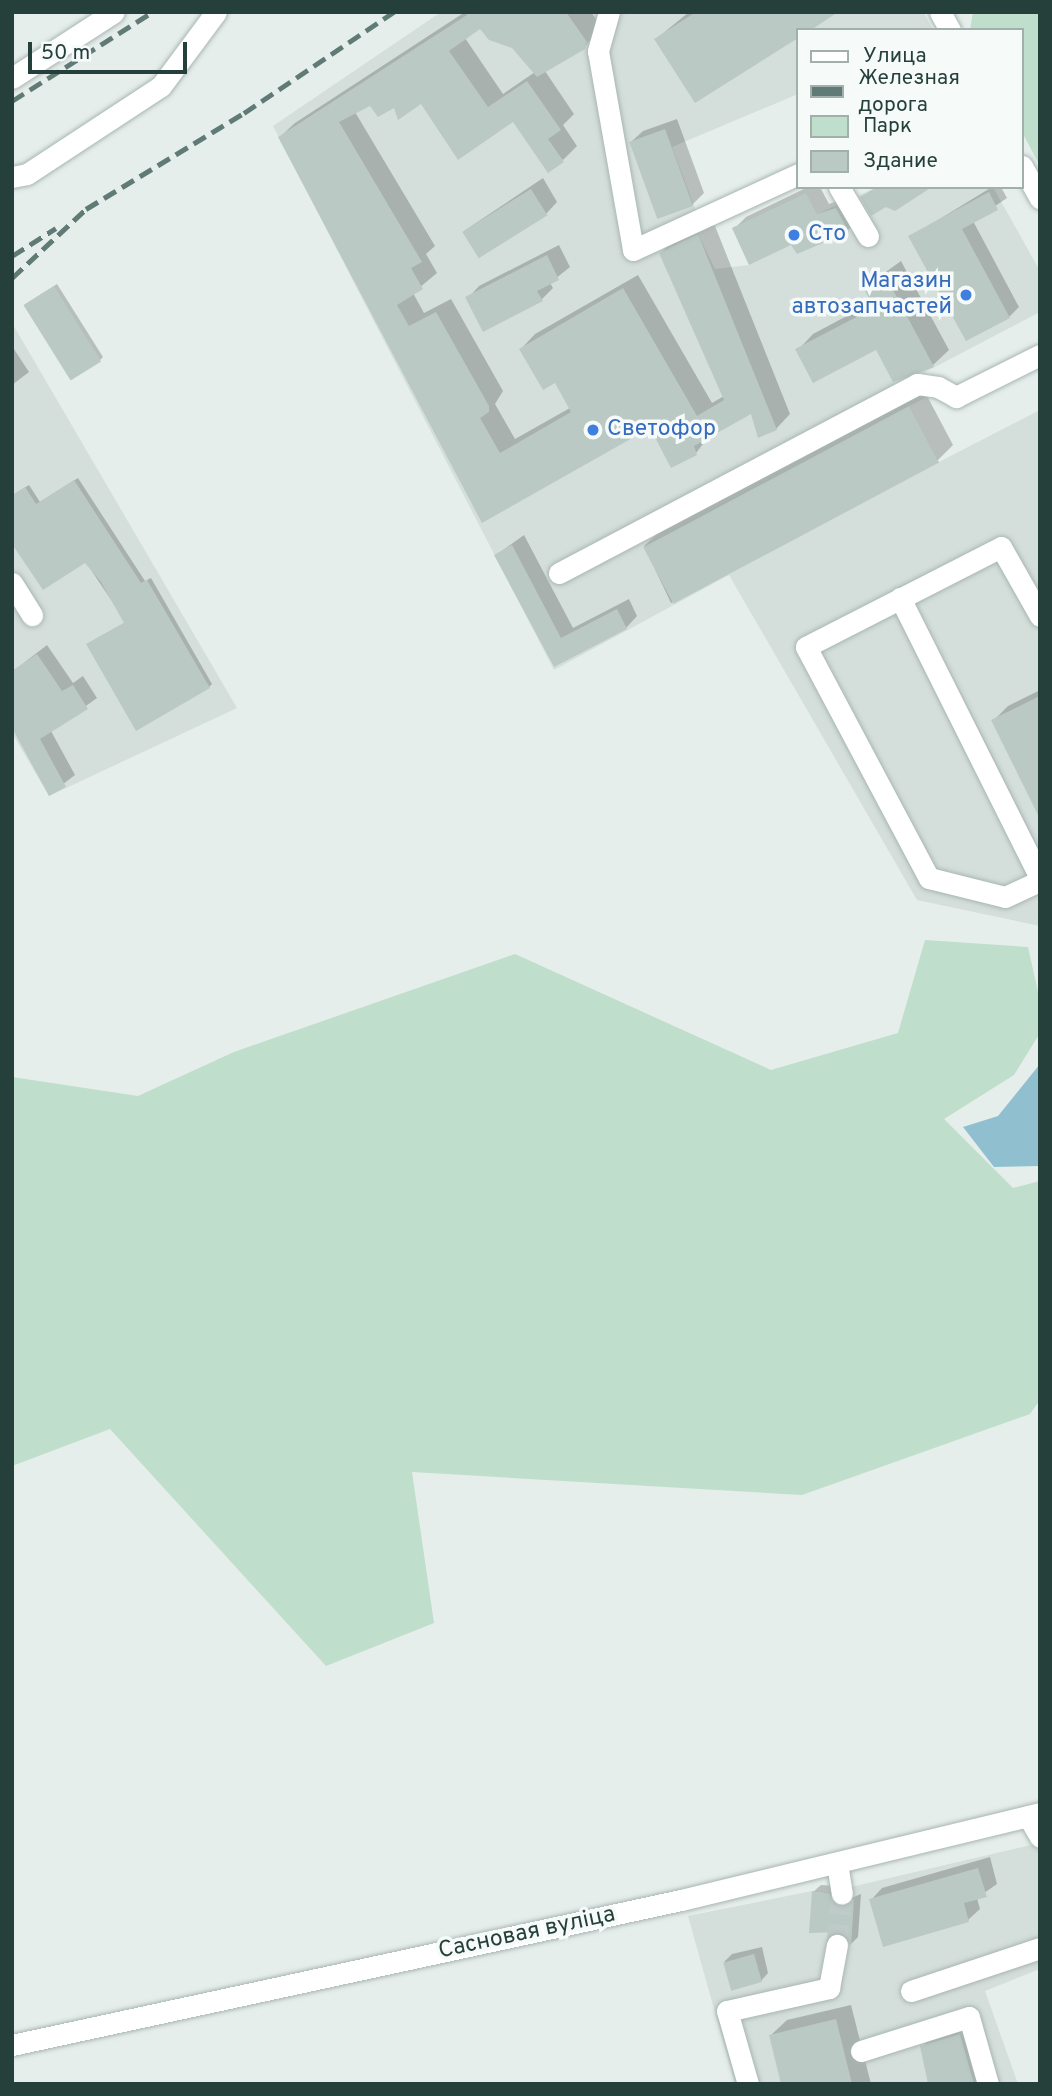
<!DOCTYPE html>
<html>
<head>
<meta charset="utf-8">
<style>
	body { margin:0 }
	#map { position:relative; width:1052px; height:2096px; overflow:hidden; background:#e6eeeb; font-family:Overpass,sans-serif }
	div>[style] { position:absolute }
	.built>* { inset:0; background:#d4deda }
	.green>* { inset:0; background:#bfdecb }
	.water>* { inset:0; background:#90c0d0 }
	.shadow>* { inset:0; background:#0003 }
	.building>* { inset:0; background:#bbc9c4; transform-origin:0 0 }
	.minor-tunnel>* { height:21px; margin-top:-10.5px; transform-origin:0; background:repeating-linear-gradient(90deg,#bfcbc8 0 21px,transparent 0 31px) }
	.roads { filter:drop-shadow(0 0 2px #a8b6b3) drop-shadow(0 0 2px #a8b6b3) }
	.minor>* { height:21px; margin:-10.5px; padding:0 10.5px; transform-origin:10.5px; border-radius:10.5px; background:#fff }
	.rail>* { height:5px; margin-top:-2.5px; transform-origin:0; background:repeating-linear-gradient(90deg,#607b76 0 14px,transparent 0 21px) }
	.dots>* { width:19px; height:19px; translate:-50% -50%; box-sizing:border-box; border:4px solid #f6faf9; border-radius:50% }
	span { translate:-50% -50%; white-space:nowrap; text-align:center; line-height:1.15; -webkit-text-stroke:7px #f6faf9; paint-order:stroke }
	.shop-label { font-size:23px; color:#366cbe }
	.left { translate:0 -50%; text-align:left }
	.right { translate:-100% -50%; text-align:right }
	.street-label { font-size:23px; color:#25403b }
	.frame { position:absolute; inset:0; border:14px solid #25403b; pointer-events:none }
	.legend { position:absolute; left:796px; top:28px; width:228px; height:161px; box-sizing:border-box; background:#f6faf9; border:2px solid #a2b0ad; margin:0; padding:9px 12px; list-style:none; font-size:21px; color:#25403b }
	.legend li { display:flex; align-items:center; gap:14px; height:35px }
	.legend b { width:35px; border:2px solid #a2b0ad }
	.scale { position:absolute; left:28px; top:42px; width:159px; height:32px; box-sizing:border-box; border:4px solid #25403b; border-top:0; padding-left:9px; font-size:21px; line-height:24px; white-space:nowrap; color:#25403b; -webkit-text-stroke:5px #f6faf9; paint-order:stroke }
</style>
</head>
<body>
<div id="map">
	<div class="built">
		<div style="clip-path:polygon(441px 12px,923px 12px,933px 30px,798px 30px,798px 94px,672px 147px,698px 216px,699px 236px,715px 269px,749px 265px,732px 228px,806px 193px,817px 214px,877px 187px,993px 187px,1040px 271px,1040px 312px,914px 378px,925px 398px,909px 406px,939px 462px,1040px 410px,1040px 926px,917px 900px,729px 575px,554px 670px,273px 126px)"></div>
		<div style="clip-path:polygon(12px 323px,237px 708px,49px 796px,12px 733px)"></div>
		<div style="clip-path:polygon(1040px 1843px,1040px 1969px,985px 1991px,1018px 2084px,735px 2084px,688px 1916px,812px 1891px,854px 1894px,851px 1887px)"></div>
	</div>
	<div class="green">
		<div style="clip-path:polygon(973px 12px,1040px 14px,1040px 166px,1022px 132px,1022px 30px,970px 30px)"></div>
		<div style="clip-path:polygon(925px 940px,1028px 947px,1040px 1001px,1040px 1033px,1014px 1075px,944px 1119px,1013px 1188px,1040px 1181px,1040px 1400px,1030px 1414px,802px 1495px,412px 1472px,434px 1623px,326px 1666px,110px 1429px,12px 1466px,12px 1077px,138px 1096px,234px 1052px,515px 954px,771px 1070px,898px 1033px)"></div>
	</div>
	<div class="water">
		<div style="clip-path:polygon(1040px 1064px,1040px 1166px,994px 1167px,963px 1127px,998px 1116px)"></div>
	</div>
	<div class="shadow">
		<div style="clip-path:polygon(evenodd,465px 12px,591px 12px,601px 26px,584px 48px,545px 71px,574px 114px,563px 125px,577px 146px,563px 160px,514px 119px,422px 102px,370px 104px,355px 112px,435px 246px,426px 254px,437px 273px,413px 293px,424px 313px,451px 299px,503px 391px,495px 404px,515px 439px,570px 408px,555px 381px,521px 349px,535px 334px,638px 275px,712px 403px,724px 396px,661px 253px,675px 238px,713px 221px,790px 414px,776px 429px,753px 412px,710px 435px,696px 453px,650px 426px,482px 521px,280px 137px,295px 123px,465px 12px,480px 27px,513px 46px,535px 72px,503px 94px,465px 38px,480px 27px)"></div>
		<div style="clip-path:polygon(689px 12px,835px 12px,798px 30px,798px 36px,696px 101px,656px 39px)"></div>
		<div style="clip-path:polygon(677px 119px,704px 193px,692px 205px,631px 142px,643px 131px)"></div>
		<div style="clip-path:polygon(543px 178px,557px 202px,546px 214px,464px 231px)"></div>
		<div style="clip-path:polygon(808px 187px,820px 187px,829px 204px,848px 197px,859px 219px,848px 230px,792px 243px,734px 229px,746px 217px)"></div>
		<div style="clip-path:polygon(992px 187px,1001px 187px,1007px 198px,973px 221px,1019px 307px,1009px 317px,910px 237px)"></div>
		<div style="clip-path:polygon(559px 245px,570px 267px,550px 283px,553px 288px,541px 300px,468px 298px,479px 286px)"></div>
		<div style="clip-path:polygon(901px 261px,949px 350px,933px 365px,893px 380px,876px 348px,798px 350px,813px 334px,873px 302px,865px 287px)"></div>
		<div style="clip-path:polygon(57px 284px,103px 357px,100px 360px,29px 302px)"></div>
		<div style="clip-path:polygon(12px 346px,29px 372px,12px 385px)"></div>
		<div style="clip-path:polygon(925px 392px,953px 445px,938px 460px,671px 603px,644px 546px,660px 531px)"></div>
		<div style="clip-path:polygon(78px 478px,145px 581px,151px 578px,212px 684px,209px 687px,92px 641px,126px 622px,85px 561px,12px 496px,29px 485px,40px 502px)"></div>
		<div style="clip-path:polygon(524px 535px,573px 628px,629px 599px,637px 616px,626px 628px,555px 665px,496px 555px)"></div>
		<div style="clip-path:polygon(47px 645px,73px 683px,83px 676px,97px 698px,51px 731px,75px 775px,50px 794px,12px 672px)"></div>
		<div style="clip-path:polygon(1040px 690px,1040px 815px,993px 721px,1008px 706px)"></div>
		<div style="clip-path:polygon(990px 1857px,997px 1884px,977px 1898px,980px 1909px,968px 1920px,871px 1900px,882px 1888px)"></div>
		<div style="clip-path:polygon(821px 1885px,836px 1886px,846px 1900px,861px 1894px,858px 1937px,851px 1944px,813px 1892px)"></div>
		<div style="clip-path:polygon(762px 1947px,768px 1973px,761px 1981px,724px 1962px,732px 1954px)"></div>
		<div style="clip-path:polygon(851px 2005px,871px 2084px,783px 2084px,771px 2035px,787px 2020px)"></div>
		<div style="clip-path:polygon(972px 2024px,986px 2074px,976px 2084px,930px 2084px,922px 2047px,934px 2035px)"></div>
	</div>
	<div class="building">
		<div style="clip-path:polygon(465px 12px,566px 12px,587px 42px,585px 49px,537px 77px,512px 48px,489px 40px,480px 29px,449px 51px,488px 107px,527px 81px,561px 130px,548px 139px,564px 162px,548px 173px,513px 122px,458px 160px,421px 104px,398px 120px,394px 108px,378px 117px,370px 106px,339px 122px,422px 262px,411px 268px,423px 289px,397px 305px,409px 326px,436px 312px,489px 406px,489px 412px,480px 418px,500px 453px,571px 412px,555px 383px,543px 390px,519px 349px,623px 288px,697px 416px,724px 400px,659px 253px,698px 234px,777px 430px,758px 438px,751px 414px,694px 446px,697px 455px,671px 468px,650px 428px,482px 523px,278px 137px,467px 15px)"></div>
		<div style="clip-path:polygon(696px 12px,838px 12px,811px 30px,798px 30px,798px 38px,695px 103px,654px 39px)"></div>
		<div style="left:665px;top:129px;width:82px;height:38px;rotate:70deg"></div>
		<div style="clip-path:polygon(877px 187px,932px 187px,895px 211px,886px 207px,871px 216px,860px 197px)"></div>
		<div style="left:531px;top:189px;width:31px;height:81px;rotate:58deg"></div>
		<div style="clip-path:polygon(989px 192px,998px 210px,962px 229px,1010px 318px,966px 341px,908px 236px)"></div>
		<div style="clip-path:polygon(806px 193px,817px 214px,836px 208px,849px 232px,797px 254px,791px 245px,749px 265px,732px 228px)"></div>
		<div style="clip-path:polygon(547px 255px,559px 280px,537px 291px,543px 301px,483px 332px,465px 297px)"></div>
		<div style="clip-path:polygon(885px 275px,934px 367px,893px 382px,876px 350px,813px 383px,795px 349px,874px 308px,863px 287px)"></div>
		<div style="left:54px;top:286px;width:89px;height:36px;rotate:58deg"></div>
		<div style="left:909px;top:406px;width:64px;height:301px;rotate:62deg"></div>
		<div style="clip-path:polygon(74px 480px,141px 583px,147px 580px,210px 688px,136px 731px,86px 644px,124px 623px,101px 582px,85px 563px,43px 590px,12px 544px,12px 495px,25px 487px,36px 504px)"></div>
		<div style="clip-path:polygon(512px 545px,561px 638px,617px 609px,627px 629px,554px 667px,494px 555px)"></div>
		<div style="clip-path:polygon(37px 654px,62px 691px,73px 685px,88px 709px,40px 739px,66px 787px,49px 796px,12px 728px,12px 671px)"></div>
		<div style="clip-path:polygon(1040px 696px,1040px 819px,991px 720px)"></div>
		<div style="clip-path:polygon(978px 1868px,987px 1897px,964px 1903px,969px 1922px,883px 1947px,869px 1899px)"></div>
		<div style="clip-path:polygon(812px 1891px,829px 1893px,838px 1906px,854px 1899px,851px 1946px,840px 1932px,809px 1933px)"></div>
		<div style="left:754px;top:1954px;width:29px;height:32px;rotate:74deg"></div>
		<div style="clip-path:polygon(836px 2019px,852px 2084px,781px 2084px,769px 2035px)"></div>
		<div style="clip-path:polygon(960px 2034px,974px 2084px,928px 2084px,920px 2046px)"></div>
	</div>
	<div class="minor-tunnel">
		<div style="left:837px;top:1945px;width:51px;rotate:-84.4deg"></div>
	</div>
	<div class="roads">
		<div class="minor">
			<div style="left:609px;top:12px;width:41px;rotate:105.8deg"></div>
			<div style="left:598px;top:51px;width:202px;rotate:80deg"></div>
			<div style="left:633px;top:250px;width:182px;rotate:-24.7deg"></div>
			<div style="left:940px;top:12px;width:21px;rotate:61deg"></div>
			<div style="left:12px;top:78px;width:121px;rotate:-32.9deg"></div>
			<div style="left:1022px;top:166px;width:37px;rotate:61deg"></div>
			<div style="left:12px;top:177px;width:15px;rotate:-11deg"></div>
			<div style="left:27px;top:174px;width:160px;rotate:-33.3deg"></div>
			<div style="left:161px;top:86px;width:92px;rotate:-53.4deg"></div>
			<div style="left:839px;top:187px;width:57px;rotate:59.4deg"></div>
			<div style="left:559px;top:573px;width:405px;rotate:-27.8deg"></div>
			<div style="left:917px;top:384px;width:21px;rotate:8deg"></div>
			<div style="left:938px;top:387px;width:21px;rotate:29deg"></div>
			<div style="left:956px;top:397px;width:94px;rotate:-26.6deg"></div>
			<div style="left:12px;top:583px;width:38px;rotate:58deg"></div>
			<div style="left:900px;top:598px;width:312px;rotate:63.4deg"></div>
			<div style="left:1040px;top:616px;width:79px;rotate:-119.5deg"></div>
			<div style="left:1001px;top:547px;width:219px;rotate:152.9deg"></div>
			<div style="left:806px;top:647px;width:262px;rotate:62deg"></div>
			<div style="left:929px;top:878px;width:78px;rotate:14deg"></div>
			<div style="left:1005px;top:897px;width:38px;rotate:-25deg"></div>
			<div style="left:1028px;top:1816px;width:24px;rotate:60deg"></div>
			<div style="left:837px;top:1863px;width:31px;rotate:81deg"></div>
			<div style="left:911px;top:1991px;width:136px;rotate:-18.4deg"></div>
			<div style="left:12px;top:2045px;width:685px;rotate:-12.23deg"></div>
			<div style="left:681px;top:1900px;width:369px;rotate:-13.6deg"></div>
			<div style="left:861px;top:2051px;width:113px;rotate:-17.5deg"></div>
			<div style="left:969px;top:2017px;width:70px;rotate:74.2deg"></div>
			<div style="left:748px;top:2084px;width:76px;rotate:-106deg"></div>
			<div style="left:727px;top:2011px;width:105px;rotate:-12.7deg"></div>
			<div style="left:829px;top:1988px;width:44px;rotate:-79.5deg"></div>
		</div>
	</div>
	<div class="rail">
		<div style="left:12px;top:101px;width:166px;rotate:-32.4deg"></div>
		<div style="left:12px;top:256px;width:52px;rotate:-32.5deg"></div>
		<div style="left:12px;top:278px;width:101px;rotate:-43deg"></div>
		<div style="left:86px;top:209px;width:185px;rotate:-31.3deg"></div>
		<div style="left:244px;top:113px;width:181px;rotate:-34deg"></div>
	</div>
	<div class="dots">
		<div style="left:794px;top:235px;background:#3f7fe0"></div>
		<div style="left:966px;top:295px;background:#3f7fe0"></div>
		<div style="left:593px;top:430px;background:#3f7fe0"></div>
	</div>
	<div class="shop-label">
		<span class="left" style="left:808px;top:235px">Сто</span>
		<span class="right" style="left:952px;top:295px">Магазин<br>автозапчастей</span>
		<span class="left" style="left:607px;top:430px">Светофор</span>
	</div>
	<div class="street-label">
		<span style="left:527px;top:1934px;rotate:-12deg">Сасновая вуліца</span>
	</div>
	<div class="frame"></div>
	<ul class="legend">
	<li><b style="height:9px;background:#fff"></b>Улица</li>
	<li><b style="height:9px;background:#607b76"></b>Железная дорога</li>
	<li><b style="height:19px;background:#bfdecb"></b>Парк</li>
	<li><b style="height:19px;background:#bbc9c4"></b>Здание</li>
	</ul>
	<div class="scale">50 m</div>
</div>
</body>
</html>
